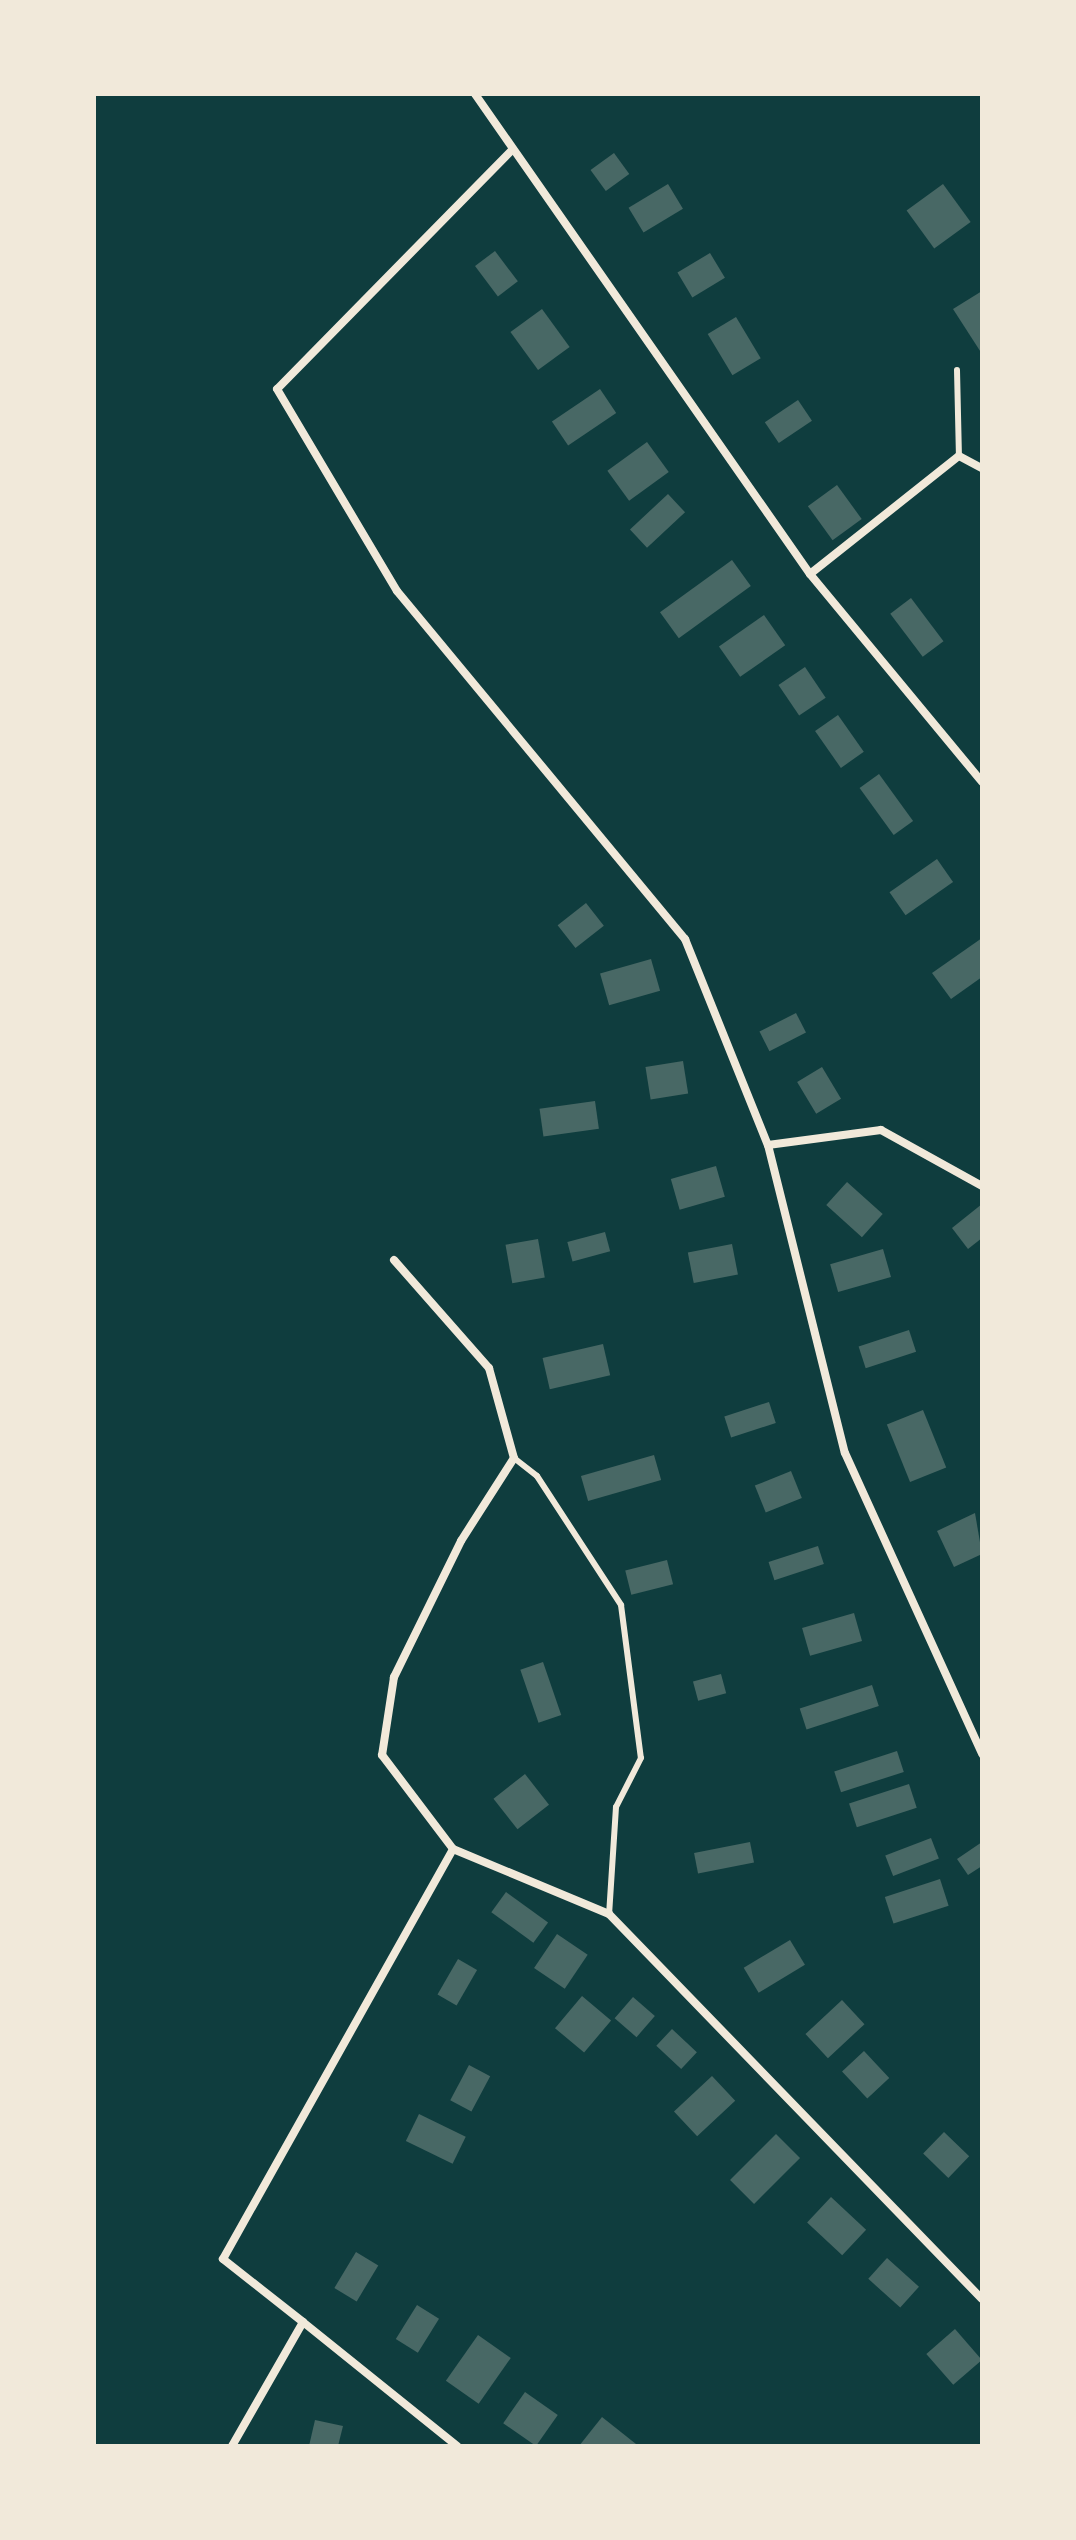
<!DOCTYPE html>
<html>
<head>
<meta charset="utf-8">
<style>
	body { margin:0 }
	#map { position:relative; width:1076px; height:2540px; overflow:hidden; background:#0f3d3e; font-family:Inter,sans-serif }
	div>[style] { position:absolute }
	.building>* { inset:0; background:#486865; transform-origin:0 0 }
	.service>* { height:6px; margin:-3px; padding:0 3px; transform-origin:3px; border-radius:3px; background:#f1e9da }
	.minor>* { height:8px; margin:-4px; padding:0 4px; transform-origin:4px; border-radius:4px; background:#f1e9da }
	span { translate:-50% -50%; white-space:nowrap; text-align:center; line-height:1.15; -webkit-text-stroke:7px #f1e9da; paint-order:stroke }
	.frame { position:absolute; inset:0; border:96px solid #f1e9da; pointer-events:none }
</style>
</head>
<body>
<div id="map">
	<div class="building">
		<div style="left:614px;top:153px;width:26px;height:29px;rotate:54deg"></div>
		<div style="left:668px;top:184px;width:29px;height:46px;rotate:59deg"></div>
		<div style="left:943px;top:184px;width:47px;height:45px;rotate:54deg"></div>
		<div style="left:495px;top:251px;width:38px;height:25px;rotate:53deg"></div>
		<div style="left:710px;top:253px;width:29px;height:38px;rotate:59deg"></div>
		<div style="clip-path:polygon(982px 291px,982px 354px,953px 309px)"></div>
		<div style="left:542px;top:309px;width:47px;height:39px;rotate:54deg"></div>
		<div style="left:736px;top:317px;width:48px;height:33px;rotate:59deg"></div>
		<div style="left:600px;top:389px;width:29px;height:58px;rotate:56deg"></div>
		<div style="left:798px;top:400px;width:25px;height:40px;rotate:56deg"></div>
		<div style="left:647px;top:442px;width:37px;height:49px;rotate:54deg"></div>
		<div style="left:837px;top:485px;width:42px;height:36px;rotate:54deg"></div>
		<div style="left:668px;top:494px;width:25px;height:52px;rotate:47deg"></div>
		<div style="left:732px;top:560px;width:32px;height:89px;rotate:54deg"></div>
		<div style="left:911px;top:598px;width:54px;height:26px;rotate:53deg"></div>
		<div style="left:764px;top:615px;width:37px;height:55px;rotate:55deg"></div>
		<div style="left:805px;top:667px;width:37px;height:32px;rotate:56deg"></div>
		<div style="left:838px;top:715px;width:45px;height:28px;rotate:55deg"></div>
		<div style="left:879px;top:774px;width:58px;height:24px;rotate:54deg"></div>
		<div style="left:937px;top:859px;width:28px;height:58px;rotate:55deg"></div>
		<div style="left:586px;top:903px;width:29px;height:36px;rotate:52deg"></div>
		<div style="clip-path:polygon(982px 938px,982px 977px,951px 999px,932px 973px)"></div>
		<div style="left:651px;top:959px;width:33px;height:53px;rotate:74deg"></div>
		<div style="left:796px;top:1013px;width:22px;height:41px;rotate:63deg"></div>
		<div style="left:683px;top:1061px;width:33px;height:38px;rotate:81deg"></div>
		<div style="left:822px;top:1067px;width:37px;height:29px;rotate:59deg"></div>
		<div style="left:595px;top:1101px;width:28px;height:56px;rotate:82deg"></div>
		<div style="left:716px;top:1166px;width:32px;height:47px;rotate:74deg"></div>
		<div style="left:847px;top:1182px;width:48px;height:31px;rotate:42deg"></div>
		<div style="clip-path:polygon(982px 1204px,982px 1238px,968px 1249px,952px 1228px)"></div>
		<div style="left:605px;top:1232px;width:20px;height:39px;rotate:75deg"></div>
		<div style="left:538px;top:1239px;width:39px;height:33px;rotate:80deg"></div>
		<div style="left:732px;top:1244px;width:31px;height:45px;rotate:79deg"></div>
		<div style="left:883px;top:1249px;width:29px;height:55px;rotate:74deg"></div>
		<div style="left:909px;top:1330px;width:23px;height:53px;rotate:72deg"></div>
		<div style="left:603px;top:1344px;width:32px;height:62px;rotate:77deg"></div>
		<div style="left:769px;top:1402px;width:22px;height:47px;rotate:72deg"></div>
		<div style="left:923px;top:1410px;width:62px;height:39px;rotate:68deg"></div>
		<div style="left:654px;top:1455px;width:26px;height:76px;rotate:74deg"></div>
		<div style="left:791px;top:1471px;width:29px;height:39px;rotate:68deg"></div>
		<div style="clip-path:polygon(975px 1513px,982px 1554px,954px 1567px,937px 1531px)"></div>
		<div style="left:818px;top:1546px;width:19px;height:52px;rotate:72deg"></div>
		<div style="left:667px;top:1560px;width:25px;height:43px;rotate:76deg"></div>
		<div style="left:854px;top:1613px;width:29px;height:54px;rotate:74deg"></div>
		<div style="left:543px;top:1662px;width:56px;height:24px;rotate:71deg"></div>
		<div style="left:721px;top:1674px;width:20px;height:29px;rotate:75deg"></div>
		<div style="left:872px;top:1685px;width:22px;height:76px;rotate:72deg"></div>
		<div style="left:897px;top:1751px;width:22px;height:66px;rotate:72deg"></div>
		<div style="left:525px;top:1774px;width:39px;height:40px;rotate:52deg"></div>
		<div style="left:909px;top:1784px;width:25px;height:63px;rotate:72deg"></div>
		<div style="left:931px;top:1838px;width:22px;height:49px;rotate:69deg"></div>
		<div style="left:750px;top:1842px;width:21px;height:57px;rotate:79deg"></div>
		<div style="clip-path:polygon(982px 1842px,982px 1866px,968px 1875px,957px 1859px)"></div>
		<div style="left:940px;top:1879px;width:28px;height:58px;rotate:72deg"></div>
		<div style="left:506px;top:1892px;width:52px;height:25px;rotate:36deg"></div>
		<div style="left:557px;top:1934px;width:37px;height:41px;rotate:34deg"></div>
		<div style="left:790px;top:1940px;width:29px;height:54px;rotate:59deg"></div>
		<div style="left:458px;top:1959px;width:22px;height:41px;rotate:30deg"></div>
		<div style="left:582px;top:1996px;width:38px;height:42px;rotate:40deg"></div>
		<div style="left:633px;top:1997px;width:29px;height:28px;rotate:41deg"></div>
		<div style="left:842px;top:2000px;width:33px;height:50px;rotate:47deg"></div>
		<div style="left:672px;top:2029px;width:34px;height:23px;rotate:43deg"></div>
		<div style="left:864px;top:2051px;width:37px;height:30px;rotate:47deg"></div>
		<div style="left:469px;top:2065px;width:24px;height:40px;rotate:28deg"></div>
		<div style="left:712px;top:2076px;width:34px;height:52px;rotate:47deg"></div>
		<div style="left:419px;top:2114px;width:52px;height:30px;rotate:26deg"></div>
		<div style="left:944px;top:2132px;width:35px;height:30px;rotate:44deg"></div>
		<div style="left:776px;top:2134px;width:34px;height:65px;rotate:45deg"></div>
		<div style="left:831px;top:2197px;width:48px;height:35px;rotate:43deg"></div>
		<div style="left:356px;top:2252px;width:26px;height:42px;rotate:31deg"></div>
		<div style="left:887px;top:2258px;width:43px;height:28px;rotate:42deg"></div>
		<div style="left:417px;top:2305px;width:26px;height:40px;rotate:32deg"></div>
		<div style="left:955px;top:2329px;width:41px;height:38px;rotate:49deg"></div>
		<div style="left:478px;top:2335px;width:40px;height:56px;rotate:35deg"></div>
		<div style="left:525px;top:2392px;width:40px;height:38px;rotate:35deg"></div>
		<div style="clip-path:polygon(602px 2417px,636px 2444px,634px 2446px,579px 2446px)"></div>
		<div style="clip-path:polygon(315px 2420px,343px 2426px,338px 2446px,309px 2446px)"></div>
	</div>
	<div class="service">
		<div style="left:957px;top:370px;width:86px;rotate:88.7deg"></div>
		<div style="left:514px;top:1458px;width:29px;rotate:38deg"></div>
		<div style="left:537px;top:1476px;width:154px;rotate:56.9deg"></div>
		<div style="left:621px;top:1605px;width:154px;rotate:82.6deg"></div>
		<div style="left:641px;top:1758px;width:55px;rotate:117deg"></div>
		<div style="left:616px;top:1807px;width:107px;rotate:93.7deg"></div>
	</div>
	<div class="minor">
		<div style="left:475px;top:94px;width:585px;rotate:55.09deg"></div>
		<div style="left:810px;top:574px;width:270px;rotate:50.4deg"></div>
		<div style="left:512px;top:150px;width:335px;rotate:134.5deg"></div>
		<div style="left:277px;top:389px;width:235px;rotate:59.3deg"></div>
		<div style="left:397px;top:591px;width:452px;rotate:50.4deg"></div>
		<div style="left:685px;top:939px;width:222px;rotate:68.1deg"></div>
		<div style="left:768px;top:1145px;width:317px;rotate:76deg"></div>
		<div style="left:845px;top:1453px;width:331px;rotate:65.5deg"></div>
		<div style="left:810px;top:574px;width:190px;rotate:-38.4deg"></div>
		<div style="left:959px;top:456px;width:26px;rotate:28deg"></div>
		<div style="left:768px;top:1145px;width:114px;rotate:-7.6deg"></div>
		<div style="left:881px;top:1130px;width:115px;rotate:29deg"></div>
		<div style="left:394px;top:1260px;width:144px;rotate:48.7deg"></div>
		<div style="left:489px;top:1368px;width:93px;rotate:74.5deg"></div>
		<div style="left:514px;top:1458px;width:98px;rotate:122.6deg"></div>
		<div style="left:461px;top:1541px;width:152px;rotate:116.2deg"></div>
		<div style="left:394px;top:1677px;width:79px;rotate:98.7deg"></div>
		<div style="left:382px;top:1755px;width:118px;rotate:52.9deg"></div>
		<div style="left:453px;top:1849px;width:169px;rotate:22.6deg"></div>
		<div style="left:609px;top:1914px;width:536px;rotate:45.91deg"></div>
		<div style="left:303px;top:2322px;width:198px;rotate:38.8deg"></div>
		<div style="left:232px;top:2446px;width:143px;rotate:-60.2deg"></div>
		<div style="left:303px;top:2322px;width:102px;rotate:-141.8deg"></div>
		<div style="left:223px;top:2259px;width:470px;rotate:-60.7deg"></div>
	</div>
	<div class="frame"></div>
</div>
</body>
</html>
